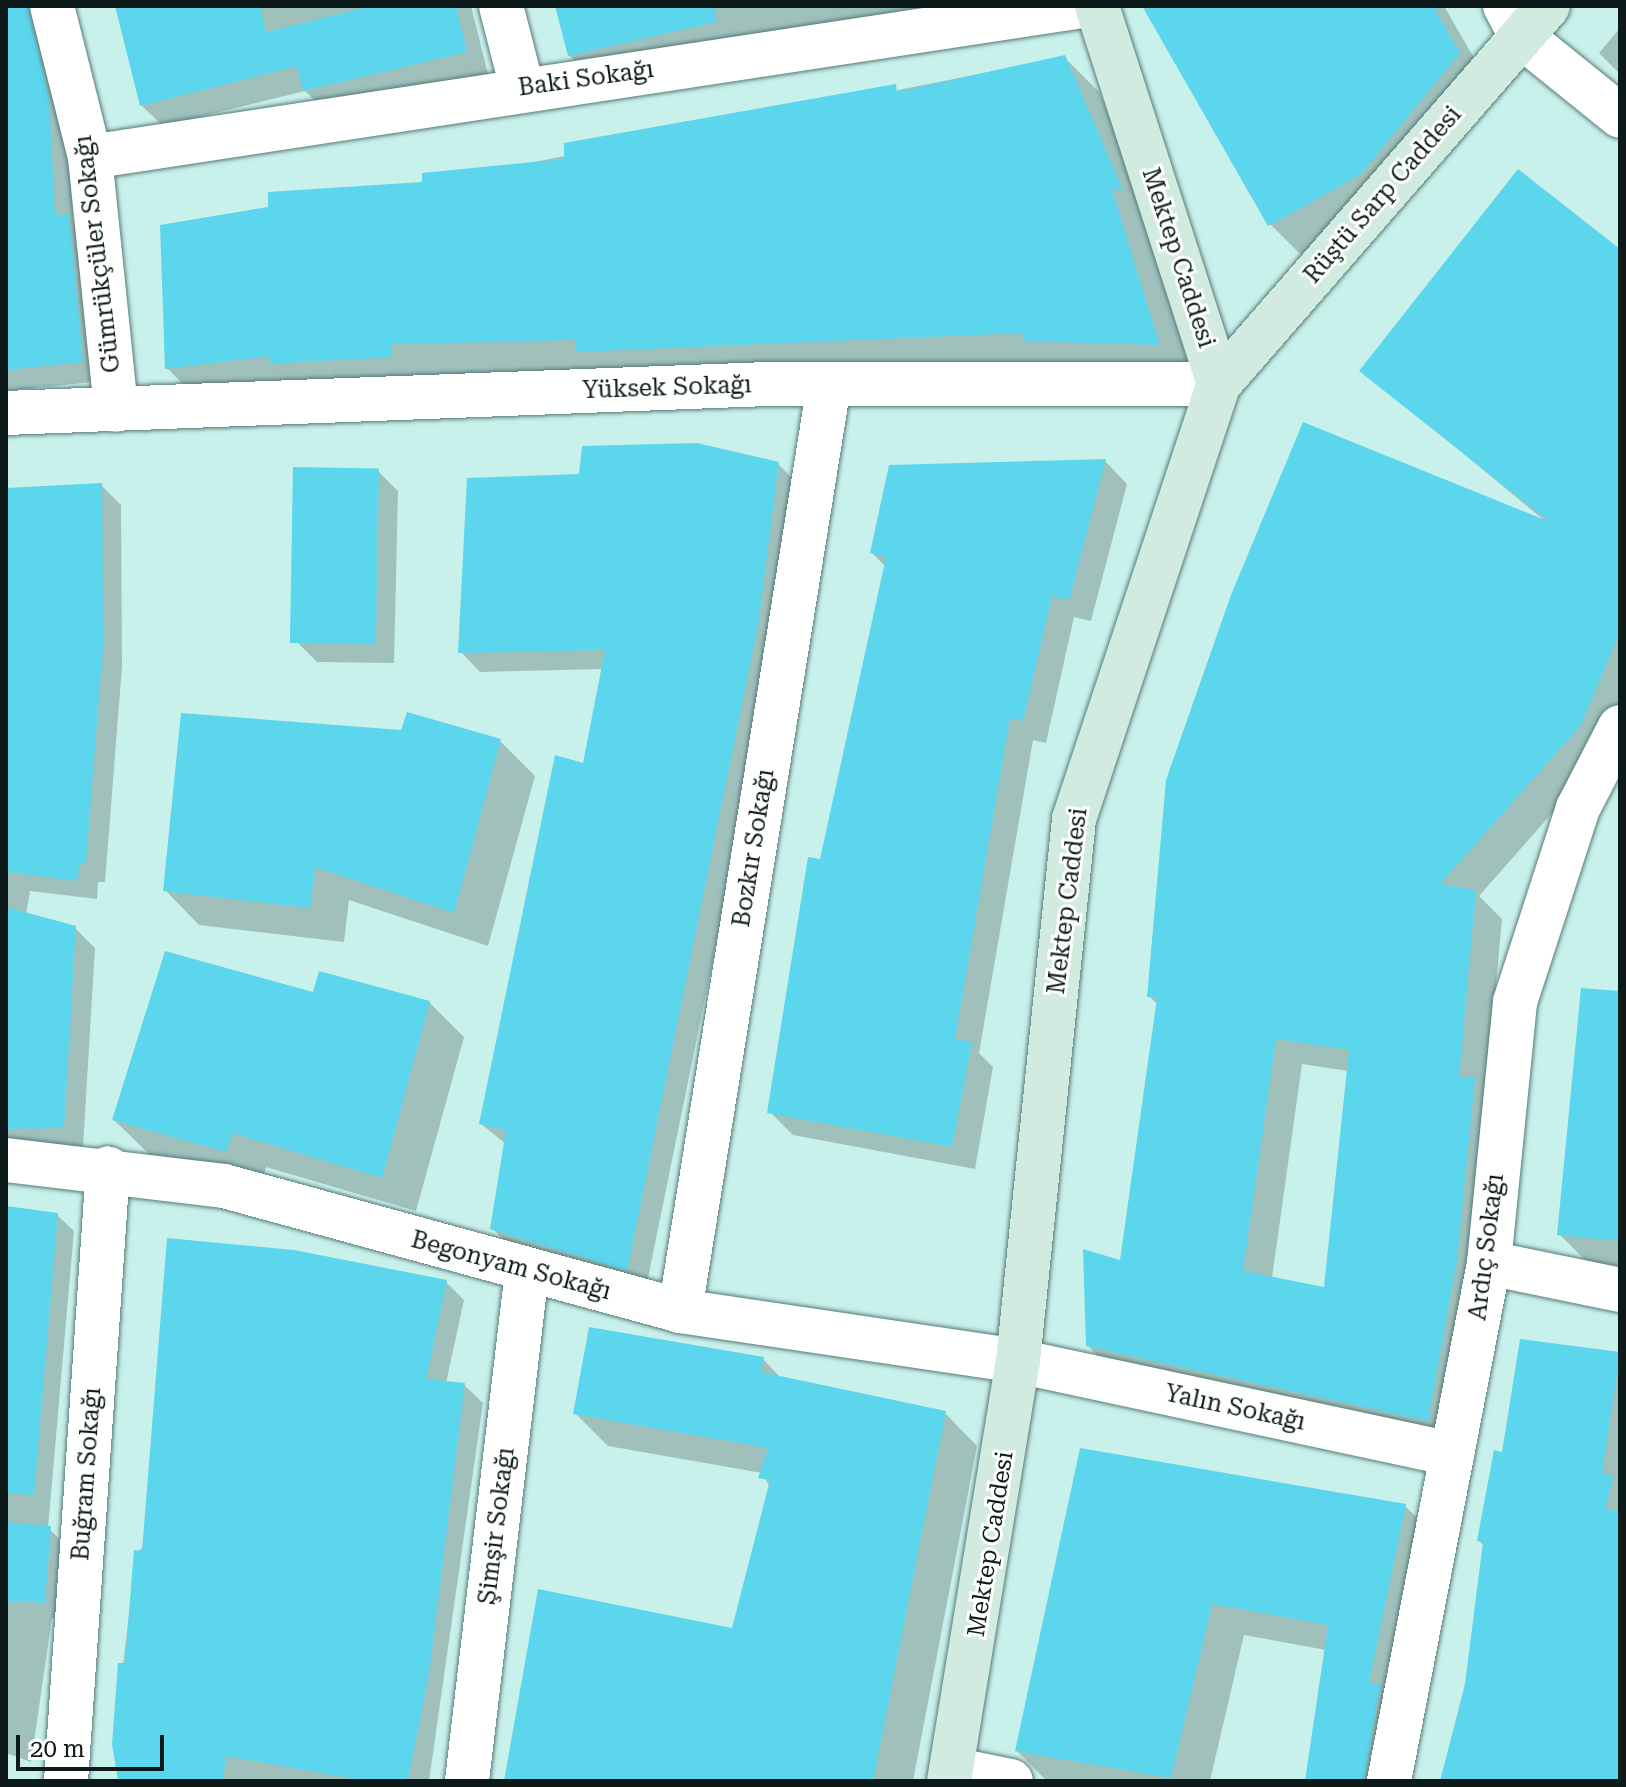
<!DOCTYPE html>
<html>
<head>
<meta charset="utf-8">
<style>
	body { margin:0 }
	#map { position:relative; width:1626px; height:1787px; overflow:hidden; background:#c9f1ec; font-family:"Roboto Serif",serif }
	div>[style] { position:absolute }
	.shadow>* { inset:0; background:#0003 }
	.building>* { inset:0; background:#5bd6ed; transform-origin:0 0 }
	.roads { filter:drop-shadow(0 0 2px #577b77) drop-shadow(0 0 2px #577b77) }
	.street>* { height:44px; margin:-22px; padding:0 22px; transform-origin:22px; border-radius:22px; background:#fff }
	.secondary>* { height:44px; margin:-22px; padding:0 22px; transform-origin:22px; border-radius:22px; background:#d1ebe0 }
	span { translate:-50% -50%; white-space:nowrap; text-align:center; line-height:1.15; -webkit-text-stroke:6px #fff; paint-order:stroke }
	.street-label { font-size:24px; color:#0c1b19 }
	.frame { position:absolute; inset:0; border:8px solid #0c1b19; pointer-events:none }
	.scale { position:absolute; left:16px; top:1735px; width:148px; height:36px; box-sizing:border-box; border:4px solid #0c1b19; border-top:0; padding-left:10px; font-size:24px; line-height:28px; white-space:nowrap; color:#0c1b19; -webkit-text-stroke:6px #fff; paint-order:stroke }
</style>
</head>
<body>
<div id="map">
	<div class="shadow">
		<div style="clip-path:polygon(6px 6px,42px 6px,68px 119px,73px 221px,88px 236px,102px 381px,6px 391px)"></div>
		<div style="clip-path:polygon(117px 6px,471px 6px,488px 74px,327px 112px,305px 91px,163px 126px,141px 105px)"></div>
		<div style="clip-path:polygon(557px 6px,1058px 6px,604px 90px,569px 55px)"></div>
		<div style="clip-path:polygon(1288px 6px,1444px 6px,1489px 84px,1390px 205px,1300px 254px,1270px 224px)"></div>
		<div style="clip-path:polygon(1620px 28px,1620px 74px,1599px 53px)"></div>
		<div style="clip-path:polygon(1064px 57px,1099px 92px,1155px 224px,1145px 224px,1193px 379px,202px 403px,167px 368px,424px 184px)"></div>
		<div style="clip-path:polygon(evenodd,1620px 252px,1620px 720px,1607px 751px,1479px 896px,1502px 919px,1454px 1447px,1114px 1372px,1088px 1346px,1122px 1263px,1158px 1005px,1149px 996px,1545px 521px,1362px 370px,1620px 252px,1302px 1064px,1348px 1071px,1326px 1289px,1272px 1278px,1302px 1064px)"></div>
		<div style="clip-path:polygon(1105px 461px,1127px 484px,1091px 621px,1074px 617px,1046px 743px,1033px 740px,979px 1053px,993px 1067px,975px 1169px,793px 1135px,770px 1112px,886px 567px,872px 553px)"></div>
		<div style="clip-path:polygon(778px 464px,797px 483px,777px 645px,646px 1288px,512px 1248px,492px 1228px,506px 1144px,481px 1124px,584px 765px,604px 669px,480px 672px,461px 652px)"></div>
		<div style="clip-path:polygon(378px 471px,398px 491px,394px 663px,317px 662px,297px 642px)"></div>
		<div style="clip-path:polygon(101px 485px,121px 505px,122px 667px,105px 882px,98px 882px,97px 899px,30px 891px,26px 915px,75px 928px,95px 948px,83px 1147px,6px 1148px,6px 529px)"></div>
		<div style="clip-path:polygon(500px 741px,535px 776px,488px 946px,349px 900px,344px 942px,199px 925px,165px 890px)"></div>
		<div style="clip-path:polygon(1620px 993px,1620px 1267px,1589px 1264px,1559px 1234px)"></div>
		<div style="clip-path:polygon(314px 995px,429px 1002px,464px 1037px,416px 1211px,266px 1167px,261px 1185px,149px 1154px,114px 1120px)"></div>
		<div style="clip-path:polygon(6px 1208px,57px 1215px,74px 1231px,48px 1528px,66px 1545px,61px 1618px,52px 1618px,31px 1762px,6px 1753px)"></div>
		<div style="clip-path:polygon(446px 1282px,464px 1300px,446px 1383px,464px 1385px,483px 1403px,429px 1781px,123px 1781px,114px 1744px,136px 1553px)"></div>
		<div style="clip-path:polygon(1521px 1342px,1620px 1359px,1620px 1781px,1444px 1781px,1467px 1684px,1484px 1546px,1479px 1541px,1504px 1454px)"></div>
		<div style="clip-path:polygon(763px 1359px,781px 1378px,945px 1413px,977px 1446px,913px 1781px,508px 1781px,733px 1631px,770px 1487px,762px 1473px,608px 1446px,575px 1413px)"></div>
		<div style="clip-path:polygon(1081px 1450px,1405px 1506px,1438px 1538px,1401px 1781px,1307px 1781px,1326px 1650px,1244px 1635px,1210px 1781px,1047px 1781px,1017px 1751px)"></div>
	</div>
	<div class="building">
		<div style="clip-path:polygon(6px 6px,28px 6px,49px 98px,55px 215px,69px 214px,83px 362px,6px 370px)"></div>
		<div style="clip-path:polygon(115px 6px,260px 6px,266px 32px,372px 6px,456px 6px,467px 52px,303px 91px,297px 66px,140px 106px)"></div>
		<div style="clip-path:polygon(555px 6px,714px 6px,716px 22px,568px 56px)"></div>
		<div style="clip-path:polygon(1142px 6px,1433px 6px,1460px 53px,1360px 175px,1268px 226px)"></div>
		<div style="clip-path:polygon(1065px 55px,1123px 190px,1112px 190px,1160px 345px,1023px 341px,1022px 333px,575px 352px,575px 340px,392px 344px,392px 357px,270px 364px,270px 356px,165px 369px,160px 225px,268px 207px,268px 192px,422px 182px,422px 173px,564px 159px,564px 143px,896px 84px,897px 92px)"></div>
		<div style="clip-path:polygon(evenodd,1518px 169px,1620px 249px,1620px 631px,1581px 725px,1440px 884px,1476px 890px,1459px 1077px,1475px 1078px,1457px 1260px,1428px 1421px,1086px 1346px,1083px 1249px,1120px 1260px,1157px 998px,1147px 997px,1166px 780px,1231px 595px,1303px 422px,1550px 522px,1359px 371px,1518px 169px,1276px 1039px,1349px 1050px,1324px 1287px,1243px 1271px,1276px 1039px)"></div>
		<div style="clip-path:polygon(697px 443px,779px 462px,758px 625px,627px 1271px,490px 1229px,506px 1130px,479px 1124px,555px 755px,583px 763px,605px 650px,458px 653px,467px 478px,579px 474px,582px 446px)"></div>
		<div style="clip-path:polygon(1106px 459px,1069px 600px,1052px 596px,1023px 721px,1010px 718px,955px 1039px,972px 1042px,952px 1147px,767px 1113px,808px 857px,820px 859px,886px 557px,870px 553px,889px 465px)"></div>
		<div style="left:293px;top:467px;width:86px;height:176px;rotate:1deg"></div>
		<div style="clip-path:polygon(102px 483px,103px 646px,86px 863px,79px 863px,78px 881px,6px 872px,6px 488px)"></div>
		<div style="clip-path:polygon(407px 712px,501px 739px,454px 913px,315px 867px,310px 908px,163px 891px,181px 713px,401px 730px)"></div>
		<div style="clip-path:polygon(6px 907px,76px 926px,64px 1128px,6px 1129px)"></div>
		<div style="clip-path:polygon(165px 951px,313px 992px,319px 971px,430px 1001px,382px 1178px,232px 1133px,226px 1152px,112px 1120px)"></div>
		<div style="clip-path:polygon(1581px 988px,1620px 991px,1620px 1241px,1557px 1235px)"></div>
		<div style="clip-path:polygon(6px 1206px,58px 1213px,34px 1495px,6px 1493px)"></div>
		<div style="clip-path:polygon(167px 1238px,294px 1250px,447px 1280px,426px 1379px,465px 1383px,429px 1673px,408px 1781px,367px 1781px,226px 1756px,223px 1781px,118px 1781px,112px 1744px,118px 1663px,125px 1663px,134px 1550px,142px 1551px)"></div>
		<div style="clip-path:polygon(589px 1327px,764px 1357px,761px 1372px,946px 1411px,873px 1781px,504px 1781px,538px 1589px,732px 1628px,770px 1480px,758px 1478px,768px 1448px,573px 1414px)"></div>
		<div style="clip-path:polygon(1520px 1339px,1620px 1352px,1602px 1473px,1614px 1476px,1605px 1509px,1620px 1511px,1620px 1781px,1440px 1781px,1465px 1684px,1483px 1542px,1477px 1541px,1494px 1450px,1502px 1452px)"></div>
		<div style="clip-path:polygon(1080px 1448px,1406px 1504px,1369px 1683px,1380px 1684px,1364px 1781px,1305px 1781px,1328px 1625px,1212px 1604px,1171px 1778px,1015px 1751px)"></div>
		<div style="clip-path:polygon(6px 1522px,51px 1526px,45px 1603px,6px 1601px)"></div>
	</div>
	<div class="roads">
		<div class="street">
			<div style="left:52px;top:6px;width:156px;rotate:75.9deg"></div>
			<div style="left:90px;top:157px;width:254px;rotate:84.1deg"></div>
			<div style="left:501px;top:6px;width:85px;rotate:75.6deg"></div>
			<div style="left:1505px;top:6px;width:34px;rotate:62deg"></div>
			<div style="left:1521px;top:36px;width:127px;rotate:38.9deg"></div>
			<div style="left:90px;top:157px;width:1004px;rotate:-8.65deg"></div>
			<div style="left:6px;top:413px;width:763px;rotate:-2.18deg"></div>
			<div style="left:768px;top:384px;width:451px"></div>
			<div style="left:6px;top:1160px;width:220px;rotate:6.8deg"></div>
			<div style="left:224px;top:1186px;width:473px;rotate:15.3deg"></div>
			<div style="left:680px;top:1311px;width:342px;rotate:8.4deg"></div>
			<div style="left:1018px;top:1361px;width:444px;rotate:12.1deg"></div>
			<div style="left:1489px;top:1263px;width:134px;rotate:11.6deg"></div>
			<div style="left:680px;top:1311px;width:938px;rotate:-80.86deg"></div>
			<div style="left:952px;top:1769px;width:60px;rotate:11.5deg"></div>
			<div style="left:66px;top:1781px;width:614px;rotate:-86.08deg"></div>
			<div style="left:467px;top:1781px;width:514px;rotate:-83.29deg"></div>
			<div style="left:1389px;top:1781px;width:528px;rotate:-79.07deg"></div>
			<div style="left:1489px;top:1263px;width:262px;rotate:-84.3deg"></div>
			<div style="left:1515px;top:1002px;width:204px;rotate:-72deg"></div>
			<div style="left:1578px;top:808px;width:91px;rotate:-62.6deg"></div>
		</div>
		<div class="secondary">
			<div style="left:1219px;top:384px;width:501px;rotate:-48.96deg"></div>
			<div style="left:949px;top:1781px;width:426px;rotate:-80.7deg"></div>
			<div style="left:1018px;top:1361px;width:545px;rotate:-84.1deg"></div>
			<div style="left:1074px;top:819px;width:459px;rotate:-71.6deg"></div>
			<div style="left:1219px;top:384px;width:397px;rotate:-107.9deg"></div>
		</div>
	</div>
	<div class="street-label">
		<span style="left:586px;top:79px;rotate:-8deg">Baki Sokağı</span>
		<span style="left:1383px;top:195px;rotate:-49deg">Rüştü Sarp Caddesi</span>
		<span style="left:98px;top:254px;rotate:-97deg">Gümrükçüler Sokağı</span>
		<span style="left:1178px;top:258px;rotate:72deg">Mektep Caddesi</span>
		<span style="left:667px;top:388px;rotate:-2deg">Yüksek Sokağı</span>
		<span style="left:754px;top:848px;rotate:-81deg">Bozkır Sokağı</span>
		<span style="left:1068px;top:901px;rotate:-83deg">Mektep Caddesi</span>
		<span style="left:1487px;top:1247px;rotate:-83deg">Ardıç Sokağı</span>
		<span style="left:511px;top:1266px;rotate:15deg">Begonyam Sokağı</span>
		<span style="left:1235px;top:1408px;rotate:12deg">Yalın Sokağı</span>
		<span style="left:87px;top:1474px;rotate:-86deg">Buğram Sokağı</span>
		<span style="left:497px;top:1526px;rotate:-83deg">Şimşir Sokağı</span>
		<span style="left:991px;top:1544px;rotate:-81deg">Mektep Caddesi</span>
	</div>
	<div class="frame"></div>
	<div class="scale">20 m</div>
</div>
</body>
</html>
